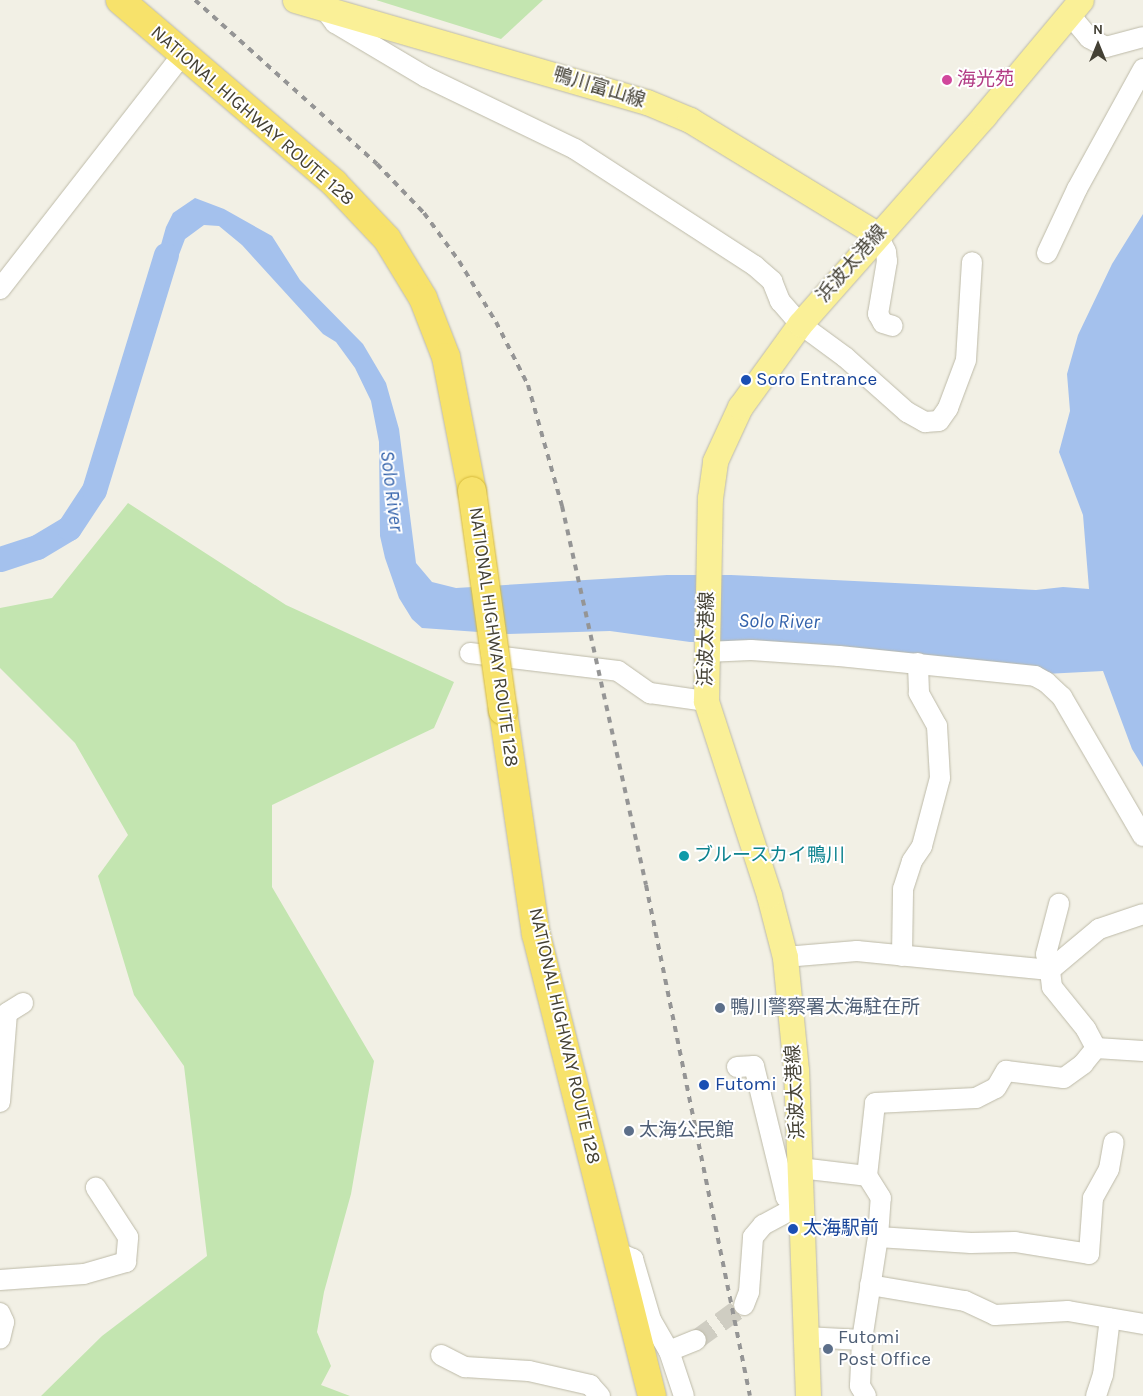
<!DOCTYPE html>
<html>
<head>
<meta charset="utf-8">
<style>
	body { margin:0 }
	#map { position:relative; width:1143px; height:1396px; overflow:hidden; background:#f2f0e5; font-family:Karla,"Noto Sans JP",sans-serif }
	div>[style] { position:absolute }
	.green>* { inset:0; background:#c3e5b0 }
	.water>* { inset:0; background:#a4c1ed }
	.river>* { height:25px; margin:-12.5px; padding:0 12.5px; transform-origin:12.5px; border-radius:12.5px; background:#a4c1ed }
	.minor-tunnel>* { height:20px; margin-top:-10px; transform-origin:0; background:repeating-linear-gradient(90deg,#cfcdc2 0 20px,transparent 0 30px) }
	.roads { filter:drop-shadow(0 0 1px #bdbaa8) drop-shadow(0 0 1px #bdbaa8) }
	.minor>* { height:20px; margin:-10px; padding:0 10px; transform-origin:10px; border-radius:10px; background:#fff }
	.major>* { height:25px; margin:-12.5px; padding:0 12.5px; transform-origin:12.5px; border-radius:12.5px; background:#faf097 }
	.highway>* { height:28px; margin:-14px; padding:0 14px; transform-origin:14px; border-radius:14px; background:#f7e26b }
	.rail>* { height:4px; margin-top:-2px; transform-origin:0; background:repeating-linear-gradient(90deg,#959595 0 6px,transparent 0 12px) }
	.bridges { filter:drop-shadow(0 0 1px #d6ba3b) drop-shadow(0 0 1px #d6ba3b) }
	.highway-bridge>* { height:28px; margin:-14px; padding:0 14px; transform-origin:14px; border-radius:14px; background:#f7e26b }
	.dots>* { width:14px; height:14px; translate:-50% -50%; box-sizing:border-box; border:2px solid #fff; border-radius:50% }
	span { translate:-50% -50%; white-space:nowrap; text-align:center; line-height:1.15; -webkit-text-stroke:4px #fff; paint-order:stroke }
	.hotel-label { font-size:19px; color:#b23c85 }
	.left { translate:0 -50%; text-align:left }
	.street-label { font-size:19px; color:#444135 }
	.transit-label { font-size:19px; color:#164399 }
	.culture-label { font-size:19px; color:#0d838f }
	.service-label { font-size:19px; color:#4e5e75 }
	.water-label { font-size:20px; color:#3362ab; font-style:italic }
	.north { position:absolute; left:1073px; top:20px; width:50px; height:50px; -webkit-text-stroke:4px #fff; paint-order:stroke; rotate:0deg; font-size:14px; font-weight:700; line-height:20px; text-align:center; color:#444135 }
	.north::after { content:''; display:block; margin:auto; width:18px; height:22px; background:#444135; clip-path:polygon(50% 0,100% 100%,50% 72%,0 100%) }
</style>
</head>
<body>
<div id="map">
	<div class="green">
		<div style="clip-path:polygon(376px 0,543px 0,501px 39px)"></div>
		<div style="clip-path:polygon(128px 503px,286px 605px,454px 682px,434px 728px,272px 805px,272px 887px,374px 1061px,351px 1194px,324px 1292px,317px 1332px,331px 1366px,321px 1385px,350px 1396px,41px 1396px,102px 1336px,207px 1256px,184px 1066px,134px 995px,98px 876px,128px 835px,75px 743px,0 668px,0 608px,52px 598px)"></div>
	</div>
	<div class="water">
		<div style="clip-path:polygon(195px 198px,224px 209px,272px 236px,300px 280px,363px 344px,386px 383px,399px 429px,416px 563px,432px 582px,456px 588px,667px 575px,731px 575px,1036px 590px,1063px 587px,1089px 589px,1083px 515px,1059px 452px,1070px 411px,1067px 374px,1078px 335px,1112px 264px,1143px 214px,1143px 767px,1132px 749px,1103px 671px,1045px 674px,902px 653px,802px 643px,690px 642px,610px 631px,507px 634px,422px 628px,412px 619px,399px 598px,385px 558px,380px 536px,379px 442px,371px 401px,355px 368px,336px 342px,323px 334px,242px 245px,219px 226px,204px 225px,185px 239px,172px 273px,152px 291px,155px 266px,166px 227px,173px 213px)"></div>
	</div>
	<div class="river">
		<div style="left:0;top:559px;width:39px;rotate:-18deg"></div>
		<div style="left:37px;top:547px;width:37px;rotate:-31deg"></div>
		<div style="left:69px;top:528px;width:45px;rotate:-56.7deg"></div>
		<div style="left:94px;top:490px;width:246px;rotate:-73deg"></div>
	</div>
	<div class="minor-tunnel">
		<div style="left:696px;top:1340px;width:59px;rotate:-36.1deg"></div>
	</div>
	<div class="roads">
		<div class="minor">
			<div style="left:326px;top:11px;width:15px;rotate:53deg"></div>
			<div style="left:335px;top:23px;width:106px;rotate:30.7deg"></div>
			<div style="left:426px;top:77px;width:165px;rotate:25.8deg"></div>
			<div style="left:575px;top:149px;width:215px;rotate:33deg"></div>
			<div style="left:755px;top:266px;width:23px;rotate:41deg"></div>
			<div style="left:772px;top:281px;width:22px;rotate:68deg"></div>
			<div style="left:780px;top:301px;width:30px;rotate:49deg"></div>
			<div style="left:800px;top:324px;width:56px;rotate:36.3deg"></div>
			<div style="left:845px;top:357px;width:83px;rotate:41.6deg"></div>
			<div style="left:907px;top:412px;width:21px;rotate:29deg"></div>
			<div style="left:925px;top:422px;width:14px;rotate:-4deg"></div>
			<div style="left:939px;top:421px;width:16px;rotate:-55deg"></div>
			<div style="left:948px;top:408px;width:51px;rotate:-69.4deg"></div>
			<div style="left:966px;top:360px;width:98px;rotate:-86.5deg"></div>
			<div style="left:1070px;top:15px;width:30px;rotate:50deg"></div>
			<div style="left:1089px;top:38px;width:19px;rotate:28deg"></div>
			<div style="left:1106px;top:47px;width:38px;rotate:-15deg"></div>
			<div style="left:877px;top:234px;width:20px;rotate:63deg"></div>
			<div style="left:886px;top:252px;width:9px;rotate:84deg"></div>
			<div style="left:887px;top:261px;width:54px;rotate:99.6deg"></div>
			<div style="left:878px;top:314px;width:10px;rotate:61deg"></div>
			<div style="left:883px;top:323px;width:10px;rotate:17deg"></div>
			<div style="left:1047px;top:253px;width:71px;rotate:-64.9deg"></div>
			<div style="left:1077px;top:189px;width:137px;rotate:-61.2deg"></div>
			<div style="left:0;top:289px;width:296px;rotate:-52.1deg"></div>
			<div style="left:706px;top:652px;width:45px;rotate:-2.5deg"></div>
			<div style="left:751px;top:650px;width:88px;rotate:3.9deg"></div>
			<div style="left:839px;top:656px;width:197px;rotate:5.8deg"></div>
			<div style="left:1035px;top:676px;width:13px;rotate:29deg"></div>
			<div style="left:1046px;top:682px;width:22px;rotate:43deg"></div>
			<div style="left:1062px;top:697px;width:161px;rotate:59.8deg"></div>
			<div style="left:470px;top:653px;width:149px;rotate:6.9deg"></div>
			<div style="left:618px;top:671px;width:39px;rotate:35deg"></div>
			<div style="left:650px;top:693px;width:57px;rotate:8.1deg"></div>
			<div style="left:902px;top:956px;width:67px;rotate:-89.1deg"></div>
			<div style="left:903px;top:889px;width:29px;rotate:-72deg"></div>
			<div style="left:912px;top:861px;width:18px;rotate:-56deg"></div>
			<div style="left:922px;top:846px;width:70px;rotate:-75.2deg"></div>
			<div style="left:940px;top:778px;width:52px;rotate:-93.3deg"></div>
			<div style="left:937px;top:726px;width:38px;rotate:-119deg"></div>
			<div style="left:919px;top:693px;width:30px;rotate:-92deg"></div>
			<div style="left:785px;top:957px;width:72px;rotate:-4.8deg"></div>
			<div style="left:857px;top:951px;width:194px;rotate:5.6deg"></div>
			<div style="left:1050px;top:970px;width:16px;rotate:-104deg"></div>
			<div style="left:1046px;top:954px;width:52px;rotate:-75.4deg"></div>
			<div style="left:1096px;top:1048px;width:21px;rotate:-118deg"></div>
			<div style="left:1086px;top:1029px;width:54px;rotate:-129deg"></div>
			<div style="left:1052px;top:987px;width:17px;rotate:-97deg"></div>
			<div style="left:1050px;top:970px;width:64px;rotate:-39.9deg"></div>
			<div style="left:1099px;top:929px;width:46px;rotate:-18.8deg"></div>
			<div style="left:737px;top:1067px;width:17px;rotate:-3deg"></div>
			<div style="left:754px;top:1066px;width:135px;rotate:76.3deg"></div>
			<div style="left:786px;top:1197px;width:17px;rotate:24deg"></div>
			<div style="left:0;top:1102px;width:89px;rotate:-85.5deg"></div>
			<div style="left:7px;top:1013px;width:19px;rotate:-32deg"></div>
			<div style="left:800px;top:1168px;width:67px;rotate:6.8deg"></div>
			<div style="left:878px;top:1237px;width:93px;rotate:3.7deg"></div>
			<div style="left:971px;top:1243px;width:44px;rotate:-1.3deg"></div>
			<div style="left:1015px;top:1242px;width:75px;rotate:9.2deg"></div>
			<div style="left:1089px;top:1254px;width:56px;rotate:-85.9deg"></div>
			<div style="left:1093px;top:1198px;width:33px;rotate:-61deg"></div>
			<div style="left:1109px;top:1169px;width:27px;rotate:-80deg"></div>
			<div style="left:614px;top:1251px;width:21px;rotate:23deg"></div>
			<div style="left:633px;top:1259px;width:64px;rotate:73.6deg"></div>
			<div style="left:651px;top:1320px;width:36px;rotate:60deg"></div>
			<div style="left:669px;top:1351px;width:29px;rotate:-22deg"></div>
			<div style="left:0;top:1280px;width:84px;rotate:-4.1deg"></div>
			<div style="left:84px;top:1274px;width:44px;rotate:-15.9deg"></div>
			<div style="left:126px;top:1262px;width:25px;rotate:-85deg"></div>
			<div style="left:128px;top:1237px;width:59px;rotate:-123.1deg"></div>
			<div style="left:870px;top:1285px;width:96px;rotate:9.6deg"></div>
			<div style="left:965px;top:1301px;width:33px;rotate:25deg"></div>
			<div style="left:995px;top:1315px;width:73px;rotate:-3.1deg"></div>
			<div style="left:1068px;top:1311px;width:76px;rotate:9.8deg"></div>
			<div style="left:744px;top:1305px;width:14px;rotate:-69deg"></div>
			<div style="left:749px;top:1292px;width:55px;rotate:-85.8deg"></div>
			<div style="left:753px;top:1237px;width:16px;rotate:-50deg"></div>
			<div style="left:763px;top:1225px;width:44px;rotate:-28.3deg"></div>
			<div style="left:0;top:1313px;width:10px;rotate:66deg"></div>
			<div style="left:4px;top:1322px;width:17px;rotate:103deg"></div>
			<div style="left:805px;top:1337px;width:57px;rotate:3deg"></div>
			<div style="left:669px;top:1351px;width:47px;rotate:71.6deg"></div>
			<div style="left:441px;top:1355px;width:27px;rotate:27deg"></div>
			<div style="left:465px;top:1367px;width:64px;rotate:3.6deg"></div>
			<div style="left:529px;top:1371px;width:63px;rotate:12.9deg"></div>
			<div style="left:590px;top:1385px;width:15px;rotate:48deg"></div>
			<div style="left:866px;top:1396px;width:12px;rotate:-121deg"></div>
			<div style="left:860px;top:1386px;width:46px;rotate:-87.5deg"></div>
			<div style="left:862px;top:1340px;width:104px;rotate:-81.2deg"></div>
			<div style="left:878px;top:1237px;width:39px;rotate:-86deg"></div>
			<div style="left:881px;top:1198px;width:26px;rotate:-122deg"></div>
			<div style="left:867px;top:1176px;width:73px;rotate:-83.7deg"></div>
			<div style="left:875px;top:1103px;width:101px;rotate:-2.8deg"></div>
			<div style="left:976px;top:1098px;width:22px;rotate:-27deg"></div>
			<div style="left:996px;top:1088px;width:20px;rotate:-60deg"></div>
			<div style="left:1006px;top:1071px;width:58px;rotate:6.9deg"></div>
			<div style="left:1064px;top:1078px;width:24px;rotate:-36deg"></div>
			<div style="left:1083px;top:1064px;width:21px;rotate:-51deg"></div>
			<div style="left:1096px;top:1048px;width:47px;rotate:3.7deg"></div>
			<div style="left:1096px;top:1396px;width:22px;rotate:-72deg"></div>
			<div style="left:1103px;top:1375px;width:57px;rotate:-83deg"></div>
		</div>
		<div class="major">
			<div style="left:295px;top:0;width:366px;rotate:16.2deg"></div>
			<div style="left:647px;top:102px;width:47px;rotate:22.7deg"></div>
			<div style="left:690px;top:120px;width:219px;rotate:31.4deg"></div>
			<div style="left:808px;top:1396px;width:326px;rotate:-92.1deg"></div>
			<div style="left:796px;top:1070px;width:114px;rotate:-95.6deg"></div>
			<div style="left:785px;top:957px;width:64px;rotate:-104.5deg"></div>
			<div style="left:769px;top:895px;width:204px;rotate:-108deg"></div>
			<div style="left:706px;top:701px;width:203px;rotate:-88.9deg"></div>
			<div style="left:710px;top:498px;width:37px;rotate:-82deg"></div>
			<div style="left:715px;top:461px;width:60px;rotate:-65.2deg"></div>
			<div style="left:740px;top:407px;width:102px;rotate:-54.1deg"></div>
			<div style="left:800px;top:324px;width:278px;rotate:-48.5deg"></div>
			<div style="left:984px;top:116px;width:151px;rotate:-50.1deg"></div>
		</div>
		<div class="highway">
			<div style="left:120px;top:0;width:282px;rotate:40.5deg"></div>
			<div style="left:334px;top:183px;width:77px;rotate:46.6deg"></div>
			<div style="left:387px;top:239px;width:69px;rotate:58.6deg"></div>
			<div style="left:423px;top:298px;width:63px;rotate:68.7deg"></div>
			<div style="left:446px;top:357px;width:136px;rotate:79deg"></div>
			<div style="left:503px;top:711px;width:225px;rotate:81.6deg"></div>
			<div style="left:536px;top:934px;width:476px;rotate:75.9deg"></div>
		</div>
	</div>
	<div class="rail">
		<div style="left:195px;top:0;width:245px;rotate:42deg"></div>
		<div style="left:377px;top:164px;width:68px;rotate:46.2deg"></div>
		<div style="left:424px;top:213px;width:59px;rotate:53.9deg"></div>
		<div style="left:459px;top:261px;width:71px;rotate:58.8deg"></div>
		<div style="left:496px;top:322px;width:71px;rotate:63.1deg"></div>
		<div style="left:528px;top:385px;width:126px;rotate:74.3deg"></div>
		<div style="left:562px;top:506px;width:388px;rotate:77.5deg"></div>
		<div style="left:646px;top:885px;width:521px;rotate:78.5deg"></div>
	</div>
	<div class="bridges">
		<div class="highway-bridge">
			<div style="left:472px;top:491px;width:222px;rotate:82deg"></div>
		</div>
	</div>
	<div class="dots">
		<div style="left:947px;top:80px;background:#d1479c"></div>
		<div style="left:746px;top:380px;background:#1a4fb4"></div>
		<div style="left:684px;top:856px;background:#0f9aa8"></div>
		<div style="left:720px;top:1008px;background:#5c6f8a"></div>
		<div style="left:704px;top:1085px;background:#1a4fb4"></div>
		<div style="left:629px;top:1131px;background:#5c6f8a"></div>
		<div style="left:793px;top:1229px;background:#1a4fb4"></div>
		<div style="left:828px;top:1349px;background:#5c6f8a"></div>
	</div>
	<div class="hotel-label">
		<span class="left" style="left:957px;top:80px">海光苑</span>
	</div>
	<div class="street-label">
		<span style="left:599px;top:88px;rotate:17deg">鴨川富山線</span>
		<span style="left:252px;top:116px;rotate:41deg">NATIONAL HIGHWAY ROUTE 128</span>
		<span style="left:852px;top:264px;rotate:-49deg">浜波太港線</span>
		<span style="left:493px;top:637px;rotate:82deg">NATIONAL HIGHWAY ROUTE 128</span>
		<span style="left:707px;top:639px;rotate:-89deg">浜波太港線</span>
		<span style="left:564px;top:1036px;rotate:77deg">NATIONAL HIGHWAY ROUTE 128</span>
		<span style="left:796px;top:1092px;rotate:-93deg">浜波太港線</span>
	</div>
	<div class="transit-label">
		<span class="left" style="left:756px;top:380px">Soro Entrance</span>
		<span class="left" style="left:715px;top:1085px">Futomi</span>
		<span class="left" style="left:803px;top:1229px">太海駅前</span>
	</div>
	<div class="culture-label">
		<span class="left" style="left:694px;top:856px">ブルースカイ鴨川</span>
	</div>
	<div class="service-label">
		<span class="left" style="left:730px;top:1008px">鴨川警察署太海駐在所</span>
		<span class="left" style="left:639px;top:1131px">太海公民館</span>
		<span class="left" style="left:838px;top:1349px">Futomi<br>Post Office</span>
	</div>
	<div class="water-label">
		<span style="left:392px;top:491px;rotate:83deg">Solo River</span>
		<span style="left:779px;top:621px;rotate:1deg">Solo River</span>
	</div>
	<div class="north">N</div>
</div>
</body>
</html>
